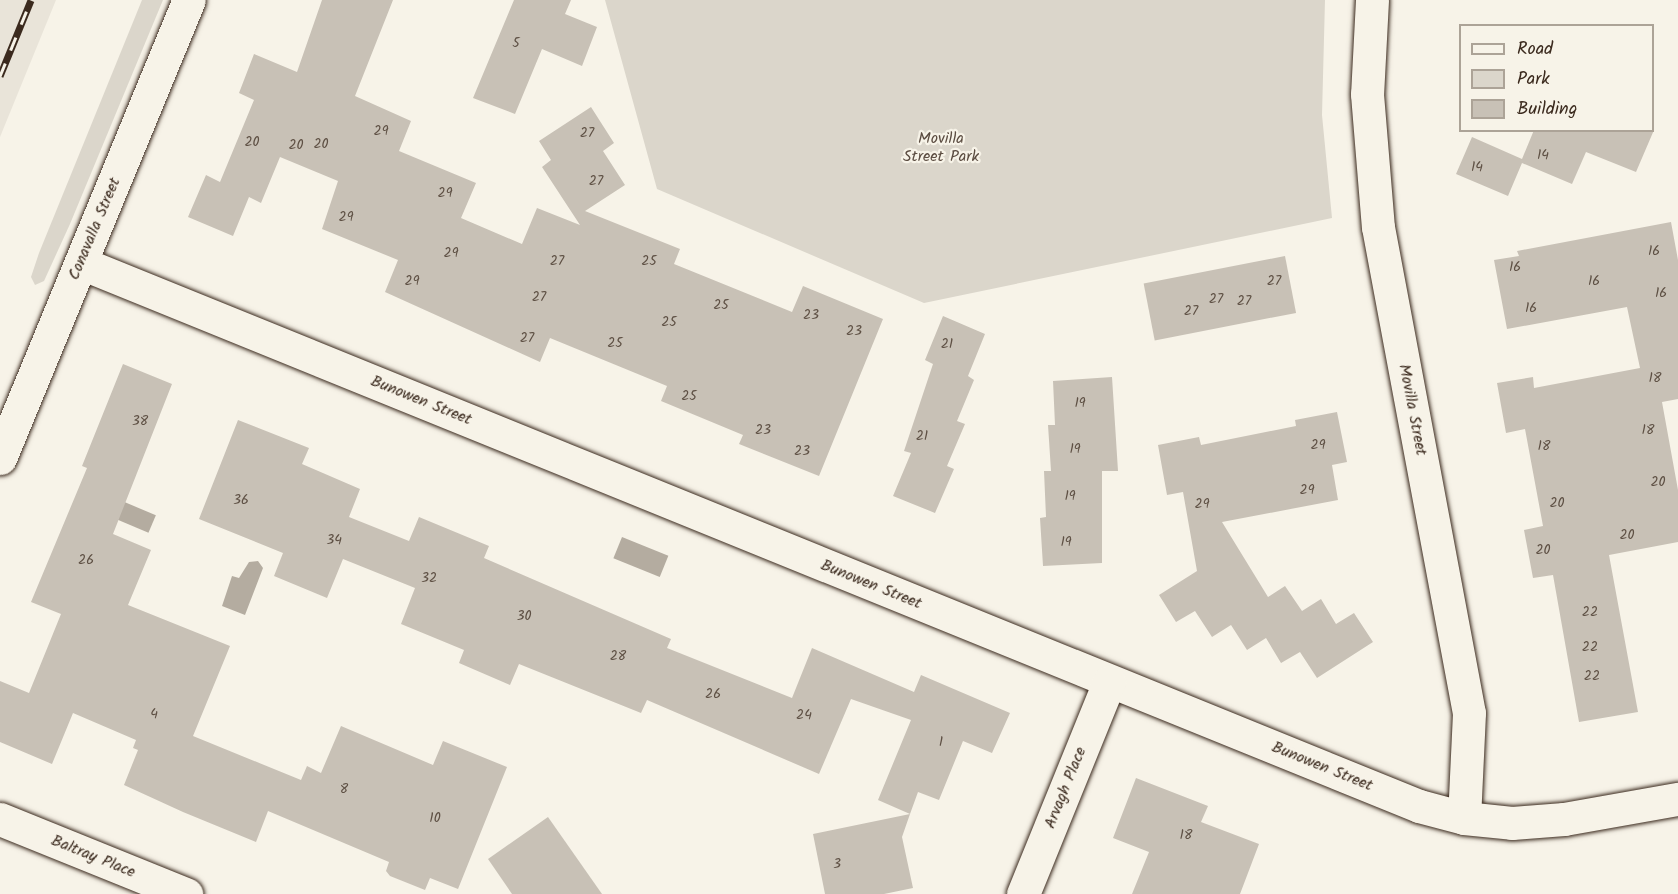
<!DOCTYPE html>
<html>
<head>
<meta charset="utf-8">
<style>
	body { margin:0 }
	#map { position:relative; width:1678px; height:894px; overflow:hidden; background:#f7f3e8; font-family:Kalam,sans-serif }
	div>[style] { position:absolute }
	.built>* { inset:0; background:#e9e4d9 }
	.green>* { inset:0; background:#dbd6cb }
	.water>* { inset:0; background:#b4aca0; transform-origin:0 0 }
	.building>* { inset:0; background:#c8c1b6; transform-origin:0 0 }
	.roads { filter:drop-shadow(0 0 2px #3b2a1e) drop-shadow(0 0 2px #3b2a1e) }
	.street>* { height:33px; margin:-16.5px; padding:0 16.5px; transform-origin:16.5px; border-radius:16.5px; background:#f7f3e8 }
	.rail>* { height:7px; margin-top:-3.5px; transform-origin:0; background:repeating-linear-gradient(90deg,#f7f3e8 0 14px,#3b2a1e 0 28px); box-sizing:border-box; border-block:2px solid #3b2a1e }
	span { translate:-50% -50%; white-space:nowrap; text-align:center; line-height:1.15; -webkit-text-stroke:4.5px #f7f3e8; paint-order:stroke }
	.number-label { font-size:14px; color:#5e5044 }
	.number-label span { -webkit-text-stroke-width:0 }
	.park-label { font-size:16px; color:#5b4c41 }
	.street-label { font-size:16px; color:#3b2a1e }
	.legend { position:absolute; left:1459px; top:24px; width:195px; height:108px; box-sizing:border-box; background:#f7f3e8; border:2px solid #aca397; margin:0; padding:8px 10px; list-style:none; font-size:18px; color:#3b2a1e }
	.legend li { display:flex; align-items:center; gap:12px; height:30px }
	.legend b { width:30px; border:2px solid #aca397 }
</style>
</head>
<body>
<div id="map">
	<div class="built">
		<div style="clip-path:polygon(0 0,56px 0,0 137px)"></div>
	</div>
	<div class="green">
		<div style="clip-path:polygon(142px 0,163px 0,70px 224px,44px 281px,35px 285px,31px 277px,39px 253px)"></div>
		<div style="clip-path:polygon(605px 0,1325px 0,1322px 115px,1332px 218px,924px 303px,657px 189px)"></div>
	</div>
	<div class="water">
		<div style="left:108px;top:495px;width:52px;height:19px;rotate:23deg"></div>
		<div style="left:622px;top:537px;width:50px;height:23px;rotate:22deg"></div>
		<div style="clip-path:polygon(249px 562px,258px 561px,263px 568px,245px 615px,222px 606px,232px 576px,239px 578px)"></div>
	</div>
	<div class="building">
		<div style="clip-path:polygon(322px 0,393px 0,355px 96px,411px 121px,399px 151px,476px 183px,461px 218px,522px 244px,537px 208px,580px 225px,542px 167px,551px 160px,539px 141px,591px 107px,614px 143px,603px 151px,625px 185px,585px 211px,680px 249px,674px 264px,792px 312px,803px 286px,883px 319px,819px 476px,739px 444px,743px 435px,661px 401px,667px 386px,550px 338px,540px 362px,385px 292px,398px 260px,322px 229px,338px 181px,280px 157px,261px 203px,249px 197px,233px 236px,188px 217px,206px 175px,220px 182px,254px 100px,239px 93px,254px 54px,297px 72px)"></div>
		<div style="clip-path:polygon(514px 0,571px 0,565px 14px,597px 27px,582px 66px,542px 49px,515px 114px,473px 98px)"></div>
		<div style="clip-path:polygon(1534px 130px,1654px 130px,1636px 172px,1586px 152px,1572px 184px,1522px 163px,1508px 196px,1456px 174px,1472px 137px,1522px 159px)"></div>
		<div style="clip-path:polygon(1671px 222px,1678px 260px,1678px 399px,1662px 402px,1678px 490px,1678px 542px,1609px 555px,1638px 712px,1579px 722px,1553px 575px,1533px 578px,1524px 530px,1543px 526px,1525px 429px,1506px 433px,1497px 383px,1533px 377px,1534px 388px,1640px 368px,1627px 307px,1507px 329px,1494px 260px,1519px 256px,1517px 251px)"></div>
		<div style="left:1285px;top:256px;width:58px;height:144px;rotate:79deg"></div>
		<div style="clip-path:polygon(943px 316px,985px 334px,968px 376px,974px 380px,957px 421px,965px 424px,947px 466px,954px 469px,935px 513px,893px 496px,911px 453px,904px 451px,933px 364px,925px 360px)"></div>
		<div style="clip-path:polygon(123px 364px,172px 384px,113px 534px,151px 550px,128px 605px,230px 646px,193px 736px,301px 780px,307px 766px,321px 773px,341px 726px,433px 765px,443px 741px,507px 767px,458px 889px,430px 878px,425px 890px,390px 876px,386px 871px,389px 862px,268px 811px,256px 842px,183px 812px,124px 785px,138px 750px,133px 748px,136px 740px,73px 713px,52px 764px,0 742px,0 681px,29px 693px,61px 614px,31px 602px,87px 468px,82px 466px)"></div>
		<div style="clip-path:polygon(1112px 377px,1118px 471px,1102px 471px,1102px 563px,1043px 566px,1040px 518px,1046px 517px,1044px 471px,1051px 471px,1048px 425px,1055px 425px,1053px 381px)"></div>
		<div style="clip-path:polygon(1337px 412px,1347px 462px,1332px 465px,1338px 500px,1222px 522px,1268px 597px,1285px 586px,1302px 611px,1321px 599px,1336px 624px,1354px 613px,1373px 642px,1317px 678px,1300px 652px,1281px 663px,1266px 638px,1247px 650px,1231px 625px,1212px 637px,1195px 611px,1176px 622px,1159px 595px,1197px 571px,1183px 492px,1167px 495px,1158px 445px,1199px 437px,1201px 445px,1296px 426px,1295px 420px)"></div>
		<div style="clip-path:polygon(238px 420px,309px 448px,302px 464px,360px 489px,349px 517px,409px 541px,419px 517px,489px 546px,484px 558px,671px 639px,667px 648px,792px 698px,812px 648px,914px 692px,921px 675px,1010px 713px,992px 753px,963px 741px,939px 800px,918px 792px,910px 814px,878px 800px,911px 720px,851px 699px,819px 774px,647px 700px,641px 713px,519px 664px,510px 685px,459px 663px,464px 650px,401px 624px,415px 588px,343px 559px,327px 598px,274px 576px,283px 553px,199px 519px)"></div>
		<div style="clip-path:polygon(1136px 778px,1208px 806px,1201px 822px,1259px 844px,1240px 894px,1132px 894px,1149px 852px,1113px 838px)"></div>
		<div style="clip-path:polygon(910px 814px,902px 837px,913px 888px,884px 894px,825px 894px,813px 834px)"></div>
		<div style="clip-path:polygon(548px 817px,602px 894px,512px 894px,488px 859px)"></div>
	</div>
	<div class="roads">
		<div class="street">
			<div style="left:1372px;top:0;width:94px;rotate:93deg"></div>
			<div style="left:1367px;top:94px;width:133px;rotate:85.3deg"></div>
			<div style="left:1378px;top:227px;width:494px;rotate:79.4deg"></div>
			<div style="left:1469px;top:713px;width:105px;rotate:92.7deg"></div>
			<div style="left:81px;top:263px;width:1444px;rotate:22.09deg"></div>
			<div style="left:1419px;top:806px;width:47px;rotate:14.9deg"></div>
			<div style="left:1464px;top:818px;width:48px;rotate:5.9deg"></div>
			<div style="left:1512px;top:823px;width:52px;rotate:-4.4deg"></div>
			<div style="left:1564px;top:819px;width:116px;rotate:-10deg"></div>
			<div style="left:0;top:458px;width:495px;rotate:-67.6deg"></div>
			<div style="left:0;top:819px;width:201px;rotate:22deg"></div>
			<div style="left:1023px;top:894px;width:229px;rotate:-67.9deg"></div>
		</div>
	</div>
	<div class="rail">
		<div style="left:0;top:76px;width:82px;rotate:-67.8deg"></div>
	</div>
	<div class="number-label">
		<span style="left:516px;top:43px">5</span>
		<span style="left:381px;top:131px">29</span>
		<span style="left:587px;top:133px">27</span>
		<span style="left:252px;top:142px">20</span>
		<span style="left:321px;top:144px">20</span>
		<span style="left:296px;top:145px">20</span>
		<span style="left:1543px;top:155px">14</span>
		<span style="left:1477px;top:167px">14</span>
		<span style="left:596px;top:181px">27</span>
		<span style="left:445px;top:193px">29</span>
		<span style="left:346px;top:217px">29</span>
		<span style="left:1654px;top:251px">16</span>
		<span style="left:451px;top:253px">29</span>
		<span style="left:557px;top:261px">27</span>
		<span style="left:649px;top:261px">25</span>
		<span style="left:1515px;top:267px">16</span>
		<span style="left:412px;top:281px">29</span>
		<span style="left:1274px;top:281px">27</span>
		<span style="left:1594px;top:281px">16</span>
		<span style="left:1661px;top:293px">16</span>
		<span style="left:539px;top:297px">27</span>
		<span style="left:1216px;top:299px">27</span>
		<span style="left:1244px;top:301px">27</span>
		<span style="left:721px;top:305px">25</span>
		<span style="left:1531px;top:308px">16</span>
		<span style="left:1191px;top:311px">27</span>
		<span style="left:811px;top:315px">23</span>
		<span style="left:669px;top:322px">25</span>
		<span style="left:854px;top:331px">23</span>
		<span style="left:527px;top:338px">27</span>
		<span style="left:615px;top:343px">25</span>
		<span style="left:947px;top:344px">21</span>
		<span style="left:1655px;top:378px">18</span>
		<span style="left:689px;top:396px">25</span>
		<span style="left:1080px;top:403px">19</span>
		<span style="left:140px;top:421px">38</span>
		<span style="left:763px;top:430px">23</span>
		<span style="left:1648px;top:430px">18</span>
		<span style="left:922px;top:436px">21</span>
		<span style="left:1318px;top:445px">29</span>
		<span style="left:1544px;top:446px">18</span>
		<span style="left:1075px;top:449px">19</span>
		<span style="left:802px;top:451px">23</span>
		<span style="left:1658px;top:482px">20</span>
		<span style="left:1307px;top:490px">29</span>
		<span style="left:1070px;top:496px">19</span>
		<span style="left:241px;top:500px">36</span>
		<span style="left:1557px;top:503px">20</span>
		<span style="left:1202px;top:504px">29</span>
		<span style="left:1627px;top:535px">20</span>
		<span style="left:334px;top:540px">34</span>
		<span style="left:1066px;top:542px">19</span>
		<span style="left:1543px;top:550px">20</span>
		<span style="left:86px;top:560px">26</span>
		<span style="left:429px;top:578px">32</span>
		<span style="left:1590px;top:612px">22</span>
		<span style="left:524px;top:616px">30</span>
		<span style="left:1590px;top:647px">22</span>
		<span style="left:618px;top:656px">28</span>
		<span style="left:1592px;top:676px">22</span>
		<span style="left:713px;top:694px">26</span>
		<span style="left:154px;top:714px">4</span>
		<span style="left:804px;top:715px">24</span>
		<span style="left:941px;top:742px">1</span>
		<span style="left:344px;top:789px">8</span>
		<span style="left:435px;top:818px">10</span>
		<span style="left:1186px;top:835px">18</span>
		<span style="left:837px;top:864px">3</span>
	</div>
	<div class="park-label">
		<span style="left:941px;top:148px">Movilla<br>Street Park</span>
	</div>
	<div class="street-label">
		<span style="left:95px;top:229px;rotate:-67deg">Conavalla Street</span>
		<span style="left:421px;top:401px;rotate:22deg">Bunowen Street</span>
		<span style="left:1412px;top:410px;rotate:79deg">Movilla Street</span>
		<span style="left:871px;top:585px;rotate:22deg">Bunowen Street</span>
		<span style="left:1322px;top:767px;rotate:22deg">Bunowen Street</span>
		<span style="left:1066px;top:788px;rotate:-68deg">Arvagh Place</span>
		<span style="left:93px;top:857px;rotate:22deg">Baltray Place</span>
	</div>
	<ul class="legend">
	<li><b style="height:8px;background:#f7f3e8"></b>Road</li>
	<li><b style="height:16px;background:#dbd6cb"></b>Park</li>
	<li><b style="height:16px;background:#c8c1b6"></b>Building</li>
	</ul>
</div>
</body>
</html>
